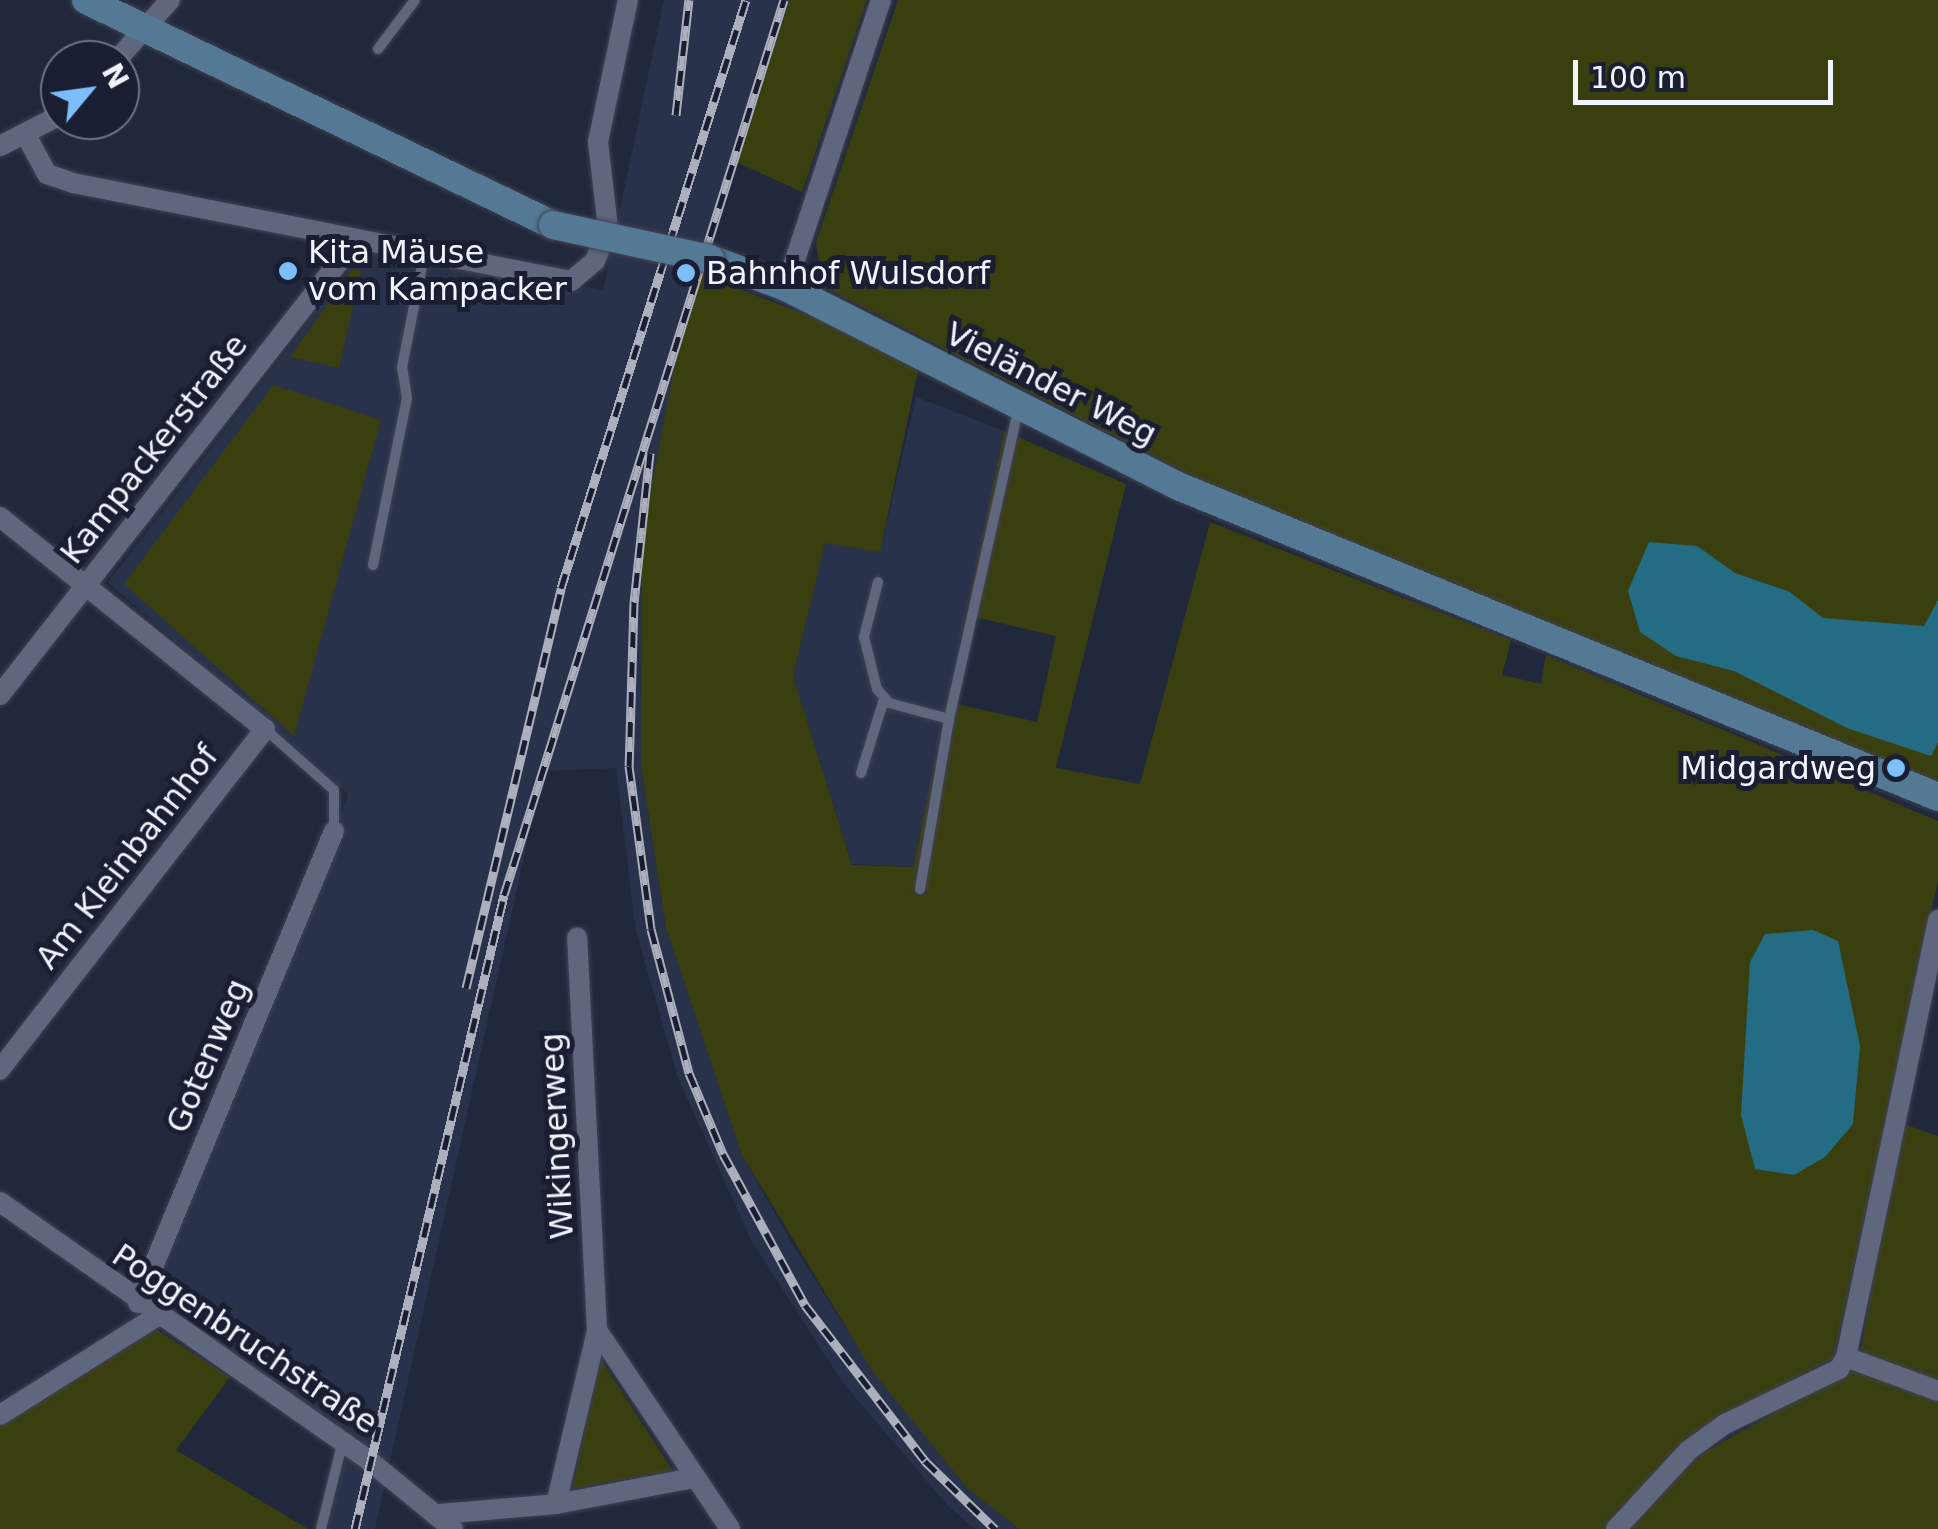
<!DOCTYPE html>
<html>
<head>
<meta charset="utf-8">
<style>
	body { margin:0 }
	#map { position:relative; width:1938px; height:1529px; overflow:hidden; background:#22283c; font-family:"DejaVu Sans",sans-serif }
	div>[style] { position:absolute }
	.built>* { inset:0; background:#2a314b }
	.green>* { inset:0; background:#3a3f0f }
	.water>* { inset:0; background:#236c84 }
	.roads { filter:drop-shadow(0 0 2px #3f4252) drop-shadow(0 0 2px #3f4252) }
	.lane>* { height:10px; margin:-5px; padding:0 5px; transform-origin:5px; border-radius:5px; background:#60667e }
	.street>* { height:20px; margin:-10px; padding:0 10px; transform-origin:10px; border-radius:10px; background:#60667e }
	.secondary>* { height:28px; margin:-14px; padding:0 14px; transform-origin:14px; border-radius:14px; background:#547994 }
	.rail>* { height:9px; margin-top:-4.5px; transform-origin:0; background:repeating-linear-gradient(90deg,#191e32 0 15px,#acafbc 0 30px); box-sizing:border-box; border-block:2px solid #acafbc }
	.bridges { filter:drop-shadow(0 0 2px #3f4252) drop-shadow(0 0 2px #3f4252) }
	.secondary-bridge>* { height:28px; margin:-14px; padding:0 14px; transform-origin:14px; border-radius:14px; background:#547994 }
	.dots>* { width:28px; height:28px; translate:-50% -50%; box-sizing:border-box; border:5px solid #191e32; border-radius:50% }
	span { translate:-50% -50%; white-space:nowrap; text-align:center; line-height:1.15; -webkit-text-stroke:10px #191e32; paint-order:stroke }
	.poi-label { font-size:32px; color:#f2f4fd }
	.left { translate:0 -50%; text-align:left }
	.right { translate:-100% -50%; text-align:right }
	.street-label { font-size:32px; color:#f2f4fd }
	.north { position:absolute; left:40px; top:40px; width:100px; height:100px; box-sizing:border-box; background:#191e32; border:2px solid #707483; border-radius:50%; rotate:61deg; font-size:28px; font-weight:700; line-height:40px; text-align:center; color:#f2f4fd }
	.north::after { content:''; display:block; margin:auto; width:35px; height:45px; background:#7cbef9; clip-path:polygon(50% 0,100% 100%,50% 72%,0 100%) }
	.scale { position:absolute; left:1573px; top:60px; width:260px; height:45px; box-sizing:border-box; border:5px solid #f2f4fd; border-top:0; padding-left:12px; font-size:30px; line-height:35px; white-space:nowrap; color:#f2f4fd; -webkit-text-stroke:8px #191e32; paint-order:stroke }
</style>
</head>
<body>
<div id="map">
	<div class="built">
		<div style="clip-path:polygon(664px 0,790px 0,701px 262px,642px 536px,641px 766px,666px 928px,741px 1153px,791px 1242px,874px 1372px,967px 1488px,1019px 1529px,975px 1529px,948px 1506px,843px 1383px,752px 1242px,678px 1078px,636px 931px,616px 768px,543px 771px,375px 1529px,327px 1529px,350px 1443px,150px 1302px,290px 963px,348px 794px,108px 582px,365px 249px,603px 290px)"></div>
		<div style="clip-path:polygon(916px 397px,1004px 431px,913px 867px,852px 864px,793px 676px,825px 542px,880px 551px)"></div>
	</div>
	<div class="green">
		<div style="clip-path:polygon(790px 0,867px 0,802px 192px,736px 162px)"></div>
		<div style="clip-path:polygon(898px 0,1938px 0,1938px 782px,1194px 477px,822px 286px,816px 242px)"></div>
		<div style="clip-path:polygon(352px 269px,361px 271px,339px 368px,290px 357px)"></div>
		<div style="clip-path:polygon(700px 274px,823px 321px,918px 370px,880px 552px,825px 543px,793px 676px,852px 865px,913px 867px,947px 702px,1037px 722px,1056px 636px,966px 615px,1004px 431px,1126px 484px,1056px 768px,1140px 784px,1210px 522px,1511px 640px,1502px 675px,1541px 684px,1546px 655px,1938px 821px,1938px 880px,1834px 1358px,1723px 1415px,1605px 1529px,1019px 1529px,967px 1488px,873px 1372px,741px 1153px,666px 928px,641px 766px,642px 536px,675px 364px)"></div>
		<div style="clip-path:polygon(273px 385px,381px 420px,294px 736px,124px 584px)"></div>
		<div style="clip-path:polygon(1898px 1122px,1938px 1136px,1938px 1529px,1626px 1529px,1691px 1460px,1859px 1365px)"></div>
		<div style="clip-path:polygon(151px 1326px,230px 1377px,176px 1450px,308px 1529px,0 1529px,0 1423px)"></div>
		<div style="clip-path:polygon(600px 1358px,673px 1471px,572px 1489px)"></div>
	</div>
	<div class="water">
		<div style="clip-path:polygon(1649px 542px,1697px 546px,1735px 573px,1790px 592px,1823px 618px,1924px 626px,1938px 600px,1938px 743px,1931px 756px,1847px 728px,1734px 671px,1676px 656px,1640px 632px,1628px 591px)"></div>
		<div style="clip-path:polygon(1813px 930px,1838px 941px,1860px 1046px,1853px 1124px,1825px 1157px,1794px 1175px,1755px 1169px,1741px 1115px,1750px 962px,1765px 934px)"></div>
	</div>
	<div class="roads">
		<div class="lane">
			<div style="left:378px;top:49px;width:61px;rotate:-52.9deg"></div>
			<div style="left:373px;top:565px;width:170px;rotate:-78.5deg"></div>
			<div style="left:407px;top:398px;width:31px;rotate:-99deg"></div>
			<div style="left:402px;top:367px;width:113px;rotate:-78.8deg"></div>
			<div style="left:878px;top:582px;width:57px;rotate:104.3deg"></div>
			<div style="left:864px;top:637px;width:54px;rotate:76deg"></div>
			<div style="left:877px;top:689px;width:18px;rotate:49deg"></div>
			<div style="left:889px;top:703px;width:62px;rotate:14.9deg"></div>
			<div style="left:265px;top:729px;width:92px;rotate:41.5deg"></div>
			<div style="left:334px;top:790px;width:40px;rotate:90deg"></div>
			<div style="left:861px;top:773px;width:77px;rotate:-72.7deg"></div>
			<div style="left:920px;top:889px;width:172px;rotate:-80.3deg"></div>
			<div style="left:949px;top:719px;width:317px;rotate:-77.4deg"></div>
			<div style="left:321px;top:1529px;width:88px;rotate:-76.1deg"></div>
		</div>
		<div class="street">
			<div style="left:117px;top:60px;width:80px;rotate:-48.5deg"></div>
			<div style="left:27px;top:137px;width:42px;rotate:61.6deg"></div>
			<div style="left:47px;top:174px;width:28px;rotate:19deg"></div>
			<div style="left:73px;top:183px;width:508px;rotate:11.13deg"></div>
			<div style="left:571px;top:281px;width:31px;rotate:-40deg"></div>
			<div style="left:595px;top:261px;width:35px;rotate:-68deg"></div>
			<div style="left:608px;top:228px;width:87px;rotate:-96.6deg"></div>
			<div style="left:598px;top:142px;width:145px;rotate:-78.1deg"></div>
			<div style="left:0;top:146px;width:68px;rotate:-27.3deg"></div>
			<div style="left:786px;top:287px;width:302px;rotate:-71.7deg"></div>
			<div style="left:0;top:517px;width:339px;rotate:38.7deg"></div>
			<div style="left:265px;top:729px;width:432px;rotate:127.9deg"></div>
			<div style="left:0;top:695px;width:578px;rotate:-51.96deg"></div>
			<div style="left:0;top:1202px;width:453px;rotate:35deg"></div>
			<div style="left:371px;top:1462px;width:106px;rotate:39.3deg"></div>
			<div style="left:138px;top:1303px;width:511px;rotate:-67.45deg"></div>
			<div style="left:597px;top:1330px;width:239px;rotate:56.2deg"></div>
			<div style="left:1846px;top:1357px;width:98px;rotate:20.3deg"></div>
			<div style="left:0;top:1415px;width:186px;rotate:-32.2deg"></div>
			<div style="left:556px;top:1504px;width:179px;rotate:-76.7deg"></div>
			<div style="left:597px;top:1330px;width:393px;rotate:-92.9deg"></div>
			<div style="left:440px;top:1514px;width:116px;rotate:-4.9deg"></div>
			<div style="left:556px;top:1504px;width:139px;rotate:-10.7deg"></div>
			<div style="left:1616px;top:1529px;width:108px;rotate:-47.3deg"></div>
			<div style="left:1689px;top:1450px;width:44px;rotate:-35.8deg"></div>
			<div style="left:1725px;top:1424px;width:127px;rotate:-25.8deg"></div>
			<div style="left:1839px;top:1369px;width:14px;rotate:-60deg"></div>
			<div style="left:1846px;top:1357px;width:447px;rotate:-78.1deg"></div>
		</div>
		<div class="secondary">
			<div style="left:86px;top:0;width:518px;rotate:25.72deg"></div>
			<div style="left:710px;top:259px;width:81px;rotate:20.2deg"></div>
			<div style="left:786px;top:287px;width:440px;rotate:26.9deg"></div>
			<div style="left:1178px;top:486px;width:821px;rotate:22.25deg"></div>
		</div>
	</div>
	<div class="rail">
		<div style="left:676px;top:115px;width:116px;rotate:-83.6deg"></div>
		<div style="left:650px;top:453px;width:150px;rotate:96.1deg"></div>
		<div style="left:634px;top:602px;width:164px;rotate:91.7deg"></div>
		<div style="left:629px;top:766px;width:164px;rotate:82.3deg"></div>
		<div style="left:651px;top:929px;width:149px;rotate:75.2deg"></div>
		<div style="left:689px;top:1073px;width:88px;rotate:67.2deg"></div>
		<div style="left:723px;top:1154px;width:172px;rotate:61.5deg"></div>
		<div style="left:805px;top:1305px;width:197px;rotate:52.4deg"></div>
		<div style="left:925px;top:1461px;width:98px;rotate:44.2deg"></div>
		<div style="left:466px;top:988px;width:411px;rotate:-76.6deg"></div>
		<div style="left:561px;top:588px;width:616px;rotate:-72.54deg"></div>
		<div style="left:355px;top:1529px;width:651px;rotate:-76.77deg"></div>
		<div style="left:504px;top:895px;width:938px;rotate:-72.63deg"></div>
	</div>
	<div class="bridges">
		<div class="secondary-bridge">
			<div style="left:553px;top:225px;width:161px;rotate:12.2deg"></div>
		</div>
	</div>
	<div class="dots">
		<div style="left:288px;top:271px;background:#7cbef9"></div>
		<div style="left:686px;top:273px;background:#7cbef9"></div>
		<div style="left:1896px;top:768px;background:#7cbef9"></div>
	</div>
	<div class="poi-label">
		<span class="left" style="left:308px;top:271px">Kita Mäuse<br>vom Kampacker</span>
		<span class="left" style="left:706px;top:273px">Bahnhof Wulsdorf</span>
		<span class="right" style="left:1876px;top:768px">Midgardweg</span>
	</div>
	<div class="street-label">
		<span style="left:1051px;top:384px;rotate:27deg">Vieländer Weg</span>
		<span style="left:154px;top:449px;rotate:-52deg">Kampackerstraße</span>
		<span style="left:127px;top:857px;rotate:-52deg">Am Kleinbahnhof</span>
		<span style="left:208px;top:1056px;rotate:-67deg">Gotenweg</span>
		<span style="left:557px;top:1136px;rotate:-93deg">Wikingerweg</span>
		<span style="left:245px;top:1339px;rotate:34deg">Poggenbruchstraße</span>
	</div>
	<div class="north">N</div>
	<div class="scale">100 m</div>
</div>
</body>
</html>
